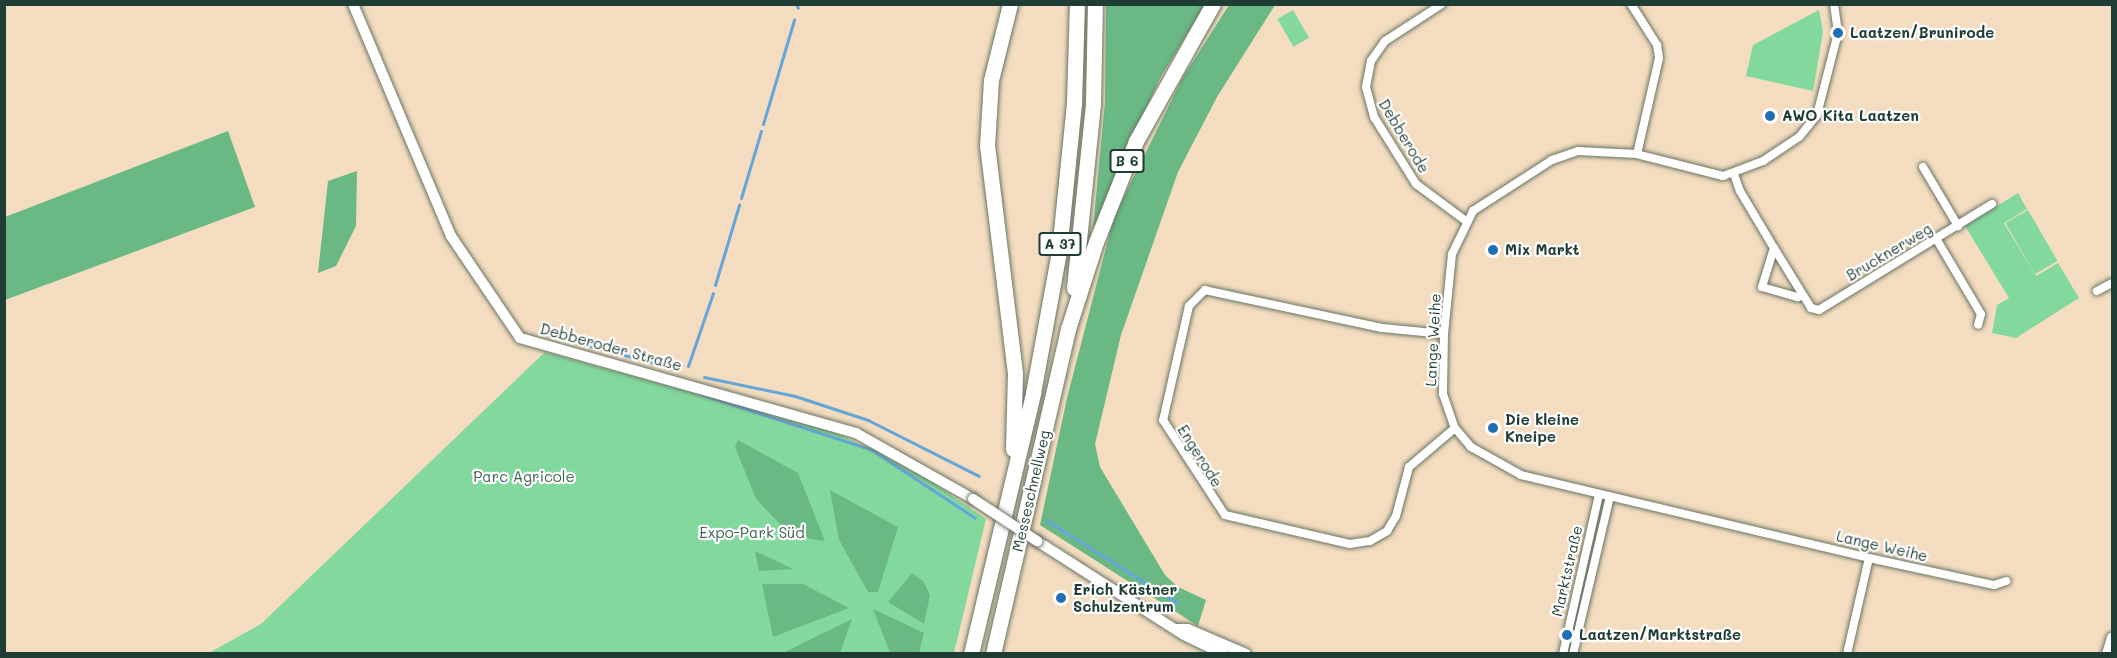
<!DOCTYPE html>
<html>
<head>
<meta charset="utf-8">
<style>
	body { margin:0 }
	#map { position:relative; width:2117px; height:658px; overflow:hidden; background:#f3dcbf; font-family:Mali,sans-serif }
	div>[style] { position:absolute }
	.green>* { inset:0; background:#83d99d; transform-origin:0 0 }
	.forest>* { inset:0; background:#6ab984 }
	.stream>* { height:3px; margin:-1.5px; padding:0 1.5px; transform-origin:1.5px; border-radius:1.5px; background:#65a6d8 }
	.roads { filter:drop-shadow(0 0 2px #697565) drop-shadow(0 0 2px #697565) }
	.street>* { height:8px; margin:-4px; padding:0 4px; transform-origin:4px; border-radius:4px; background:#fff }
	.secondary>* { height:10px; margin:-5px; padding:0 5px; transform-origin:5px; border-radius:5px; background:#fff }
	.highway>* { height:15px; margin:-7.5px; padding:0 7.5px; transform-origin:7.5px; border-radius:7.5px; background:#fff }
	.bridges { filter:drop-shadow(0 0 2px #697565) drop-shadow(0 0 2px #697565) }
	.secondary-bridge>* { height:10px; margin:-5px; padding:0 5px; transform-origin:5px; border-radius:5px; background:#fff }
	.dots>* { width:16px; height:16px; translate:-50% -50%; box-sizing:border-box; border:3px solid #fff; border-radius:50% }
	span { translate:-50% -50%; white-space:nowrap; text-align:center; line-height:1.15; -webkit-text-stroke:4.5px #fff; paint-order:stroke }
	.shield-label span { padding:2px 4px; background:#fff; border:2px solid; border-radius:4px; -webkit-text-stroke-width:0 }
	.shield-label { font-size:14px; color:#1f3d34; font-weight:700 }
	.poi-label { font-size:15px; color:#1f3d34; font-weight:700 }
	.left { translate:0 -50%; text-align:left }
	.street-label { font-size:15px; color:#1f3d34 }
	.park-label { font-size:15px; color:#38644e }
	.frame { position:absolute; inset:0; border:6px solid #1f3d34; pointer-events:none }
</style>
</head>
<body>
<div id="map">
	<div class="green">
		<div style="left:1293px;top:10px;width:32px;height:18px;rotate:60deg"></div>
		<div style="clip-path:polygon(1819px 10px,1823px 32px,1813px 91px,1746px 76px,1753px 45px)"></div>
		<div style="clip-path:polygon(2018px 193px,2027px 209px,2004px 223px,2036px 276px,2058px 263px,2079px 298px,2016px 338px,1992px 333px,1997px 305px,2009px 298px,1965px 226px)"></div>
		<div style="left:2028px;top:210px;width:59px;height:26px;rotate:60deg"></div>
		<div style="clip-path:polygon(545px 352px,829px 430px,910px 467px,986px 519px,954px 653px,207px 654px,261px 624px)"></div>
	</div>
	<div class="forest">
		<div style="clip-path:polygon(1106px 5px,1205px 5px,1160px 78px,1093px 228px,1105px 102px)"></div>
		<div style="clip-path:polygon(1229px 5px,1275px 5px,1217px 97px,1178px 172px,1121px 335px,1095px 444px,1100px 467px,1165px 575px,1178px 587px,1206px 600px,1198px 626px,1040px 525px,1067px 398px,1114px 217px,1182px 79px)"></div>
		<div style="clip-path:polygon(228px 131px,255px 207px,5px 300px,5px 217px)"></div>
		<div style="clip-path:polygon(357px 171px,356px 226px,336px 266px,318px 273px,328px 181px)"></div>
		<div style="clip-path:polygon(738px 440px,798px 473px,825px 541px,810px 539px,780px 524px,756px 499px,735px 447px)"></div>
		<div style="clip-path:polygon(830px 490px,898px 527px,878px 592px,868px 592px,839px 540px)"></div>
		<div style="clip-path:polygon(755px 551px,793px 569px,759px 571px)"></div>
		<div style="clip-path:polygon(912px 573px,923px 581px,930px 595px,924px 624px,888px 602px)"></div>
		<div style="clip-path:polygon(762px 584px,803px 584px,849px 608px,773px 637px)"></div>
		<div style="clip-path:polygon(873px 609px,924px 633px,919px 653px,890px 653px)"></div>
		<div style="clip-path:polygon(852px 619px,840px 653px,783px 653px)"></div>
	</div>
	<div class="stream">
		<div style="left:796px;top:4px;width:4px;rotate:63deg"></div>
		<div style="left:763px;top:124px;width:109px;rotate:-73.4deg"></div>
		<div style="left:741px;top:198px;width:70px;rotate:-73.4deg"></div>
		<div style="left:715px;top:285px;width:84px;rotate:-73.3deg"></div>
		<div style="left:579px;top:343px;width:102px;rotate:14.7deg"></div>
		<div style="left:688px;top:366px;width:77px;rotate:-71.1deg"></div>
		<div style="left:704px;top:377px;width:93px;rotate:11.8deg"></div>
		<div style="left:795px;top:396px;width:77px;rotate:18.2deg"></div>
		<div style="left:868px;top:420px;width:124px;rotate:26.8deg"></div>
		<div style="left:700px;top:394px;width:181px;rotate:18deg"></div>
		<div style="left:872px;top:450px;width:123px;rotate:33.4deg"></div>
		<div style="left:1046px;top:520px;width:156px;rotate:32.2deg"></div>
	</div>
	<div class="roads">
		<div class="street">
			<div style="left:1442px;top:4px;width:68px;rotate:147deg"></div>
			<div style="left:1385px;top:41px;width:24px;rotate:125deg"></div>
			<div style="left:1371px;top:61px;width:26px;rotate:101deg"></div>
			<div style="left:1366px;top:87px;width:31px;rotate:75deg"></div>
			<div style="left:1374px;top:117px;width:79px;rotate:57.9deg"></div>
			<div style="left:1416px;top:184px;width:62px;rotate:36.5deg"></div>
			<div style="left:1631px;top:4px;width:49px;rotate:57.6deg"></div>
			<div style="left:1657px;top:45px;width:13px;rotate:81deg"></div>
			<div style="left:1659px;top:58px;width:98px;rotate:102.9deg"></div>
			<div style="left:1834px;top:4px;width:29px;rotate:82deg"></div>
			<div style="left:1838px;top:33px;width:85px;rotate:104.4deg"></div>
			<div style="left:1817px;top:115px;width:28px;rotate:129deg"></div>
			<div style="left:1799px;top:137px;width:43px;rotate:146.3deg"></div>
			<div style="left:1763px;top:161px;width:43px;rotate:159.4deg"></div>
			<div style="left:1723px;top:176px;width:89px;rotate:-165.7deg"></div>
			<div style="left:1637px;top:154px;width:59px;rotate:-177.1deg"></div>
			<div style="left:1578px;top:151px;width:28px;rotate:161deg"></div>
			<div style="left:1552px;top:160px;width:94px;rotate:147.2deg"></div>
			<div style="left:1473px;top:211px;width:48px;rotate:116deg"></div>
			<div style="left:1452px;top:254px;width:80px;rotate:95.7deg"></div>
			<div style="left:1444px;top:334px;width:60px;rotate:91deg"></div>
			<div style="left:1443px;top:394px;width:36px;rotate:71deg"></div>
			<div style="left:1455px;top:428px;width:25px;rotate:50deg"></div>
			<div style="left:1471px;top:447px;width:57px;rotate:29.2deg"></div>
			<div style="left:1521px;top:475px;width:358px;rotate:13.4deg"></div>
			<div style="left:1869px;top:558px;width:128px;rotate:12.2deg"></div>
			<div style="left:1994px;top:585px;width:13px;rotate:-18deg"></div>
			<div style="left:1923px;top:167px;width:69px;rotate:59.3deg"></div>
			<div style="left:1734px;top:174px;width:18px;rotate:71deg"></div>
			<div style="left:1740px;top:191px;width:66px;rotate:59.2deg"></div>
			<div style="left:1774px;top:248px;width:41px;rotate:107.1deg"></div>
			<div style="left:1762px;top:287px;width:37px;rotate:16deg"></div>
			<div style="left:1798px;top:297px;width:5px;rotate:-22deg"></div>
			<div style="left:1803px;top:295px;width:55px;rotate:-121.7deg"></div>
			<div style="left:1937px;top:240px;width:86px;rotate:59.3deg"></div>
			<div style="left:1981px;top:314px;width:11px;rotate:105deg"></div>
			<div style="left:2097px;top:291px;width:17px;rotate:-28deg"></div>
			<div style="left:1803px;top:295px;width:15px;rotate:58deg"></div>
			<div style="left:1811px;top:308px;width:8px;rotate:14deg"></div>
			<div style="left:1819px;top:310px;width:203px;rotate:-31.5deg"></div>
			<div style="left:1444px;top:334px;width:62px;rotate:-174.5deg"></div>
			<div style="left:1382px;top:328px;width:181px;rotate:-167.9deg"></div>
			<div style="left:1205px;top:290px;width:23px;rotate:135deg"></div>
			<div style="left:1189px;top:306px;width:117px;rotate:102.8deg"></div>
			<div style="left:1163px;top:420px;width:113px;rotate:56.9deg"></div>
			<div style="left:1225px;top:515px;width:128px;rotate:13.1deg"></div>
			<div style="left:1350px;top:544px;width:20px;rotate:-9deg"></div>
			<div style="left:1370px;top:541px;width:20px;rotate:-30deg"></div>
			<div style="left:1387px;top:531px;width:17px;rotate:-59deg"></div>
			<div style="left:1396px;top:516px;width:51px;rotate:-75.1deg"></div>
			<div style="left:1409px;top:467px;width:60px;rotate:-40.3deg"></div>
			<div style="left:1563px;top:654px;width:164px;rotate:-77.3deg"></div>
			<div style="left:1573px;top:654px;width:162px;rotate:-76.8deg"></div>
			<div style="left:1847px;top:654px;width:98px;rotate:-77.1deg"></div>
		</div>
		<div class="secondary">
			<div style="left:353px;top:4px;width:252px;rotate:67.1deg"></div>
			<div style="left:451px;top:236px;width:123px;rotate:55.9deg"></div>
			<div style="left:520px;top:338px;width:349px;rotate:15.8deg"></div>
			<div style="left:856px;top:433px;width:134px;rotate:29.4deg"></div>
			<div style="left:1037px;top:541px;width:174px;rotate:32.6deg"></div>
			<div style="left:1184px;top:635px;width:43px;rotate:26deg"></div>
			<div style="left:1177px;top:629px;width:11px"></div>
			<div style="left:1188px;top:629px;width:63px;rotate:23.3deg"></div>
			<div style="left:2107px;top:654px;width:17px;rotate:-73deg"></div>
		</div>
		<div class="highway">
			<div style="left:1010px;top:4px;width:78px;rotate:104deg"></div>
			<div style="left:991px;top:80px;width:65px;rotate:93.5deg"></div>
			<div style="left:987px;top:145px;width:230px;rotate:83deg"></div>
			<div style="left:1015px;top:373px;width:76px;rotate:91.5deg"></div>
			<div style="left:1074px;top:288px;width:185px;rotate:-84.1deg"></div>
			<div style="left:1093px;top:104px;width:100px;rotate:-88.9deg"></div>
			<div style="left:971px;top:654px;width:268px;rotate:-76.6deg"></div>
			<div style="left:1033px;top:393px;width:144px;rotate:-79.6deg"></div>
			<div style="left:1059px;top:251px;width:149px;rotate:-84.2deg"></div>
			<div style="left:1074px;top:103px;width:99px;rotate:-88.3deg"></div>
			<div style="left:993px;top:654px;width:334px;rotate:-77deg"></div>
			<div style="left:1068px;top:329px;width:91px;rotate:-72.2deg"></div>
			<div style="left:1096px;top:242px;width:109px;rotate:-68.4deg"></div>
			<div style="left:1136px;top:141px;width:157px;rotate:-60.7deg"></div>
		</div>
	</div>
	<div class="bridges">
		<div class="secondary-bridge">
			<div style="left:973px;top:499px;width:77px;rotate:33.3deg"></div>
		</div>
	</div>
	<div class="dots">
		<div style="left:1838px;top:33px;background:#1f6fb2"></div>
		<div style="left:1770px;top:116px;background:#1f6fb2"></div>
		<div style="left:1493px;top:250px;background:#1f6fb2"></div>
		<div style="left:1493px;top:428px;background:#1f6fb2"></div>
		<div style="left:1061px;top:598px;background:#1f6fb2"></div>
		<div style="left:1567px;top:635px;background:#1f6fb2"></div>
	</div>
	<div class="shield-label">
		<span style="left:1127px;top:161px">B 6</span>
		<span style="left:1060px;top:244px">A 37</span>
	</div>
	<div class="poi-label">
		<span class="left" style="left:1850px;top:33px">Laatzen/Brunirode</span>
		<span class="left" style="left:1782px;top:116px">AWO Kita Laatzen</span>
		<span class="left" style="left:1505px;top:250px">Mix Markt</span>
		<span class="left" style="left:1505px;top:428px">Die kleine<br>Kneipe</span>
		<span class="left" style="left:1073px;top:598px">Erich Kästner<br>Schulzentrum</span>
		<span class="left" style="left:1579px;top:635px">Laatzen/Marktstraße</span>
	</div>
	<div class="street-label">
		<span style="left:1404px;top:136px;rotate:59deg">Debberode</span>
		<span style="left:1889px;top:252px;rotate:-31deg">Brucknerweg</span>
		<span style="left:1433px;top:340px;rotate:-87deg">Lange Weihe</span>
		<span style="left:611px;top:347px;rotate:15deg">Debberoder Straße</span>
		<span style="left:1200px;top:456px;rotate:58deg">Engerode</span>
		<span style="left:1031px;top:491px;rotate:-77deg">Messeschnellweg</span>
		<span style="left:1882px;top:546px;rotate:13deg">Lange Weihe</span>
		<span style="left:1567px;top:571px;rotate:-77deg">Marktstraße</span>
	</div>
	<div class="park-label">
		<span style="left:524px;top:477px">Parc Agricole</span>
		<span style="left:752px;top:533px">Expo-Park Süd</span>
	</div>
	<div class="frame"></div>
</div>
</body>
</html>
